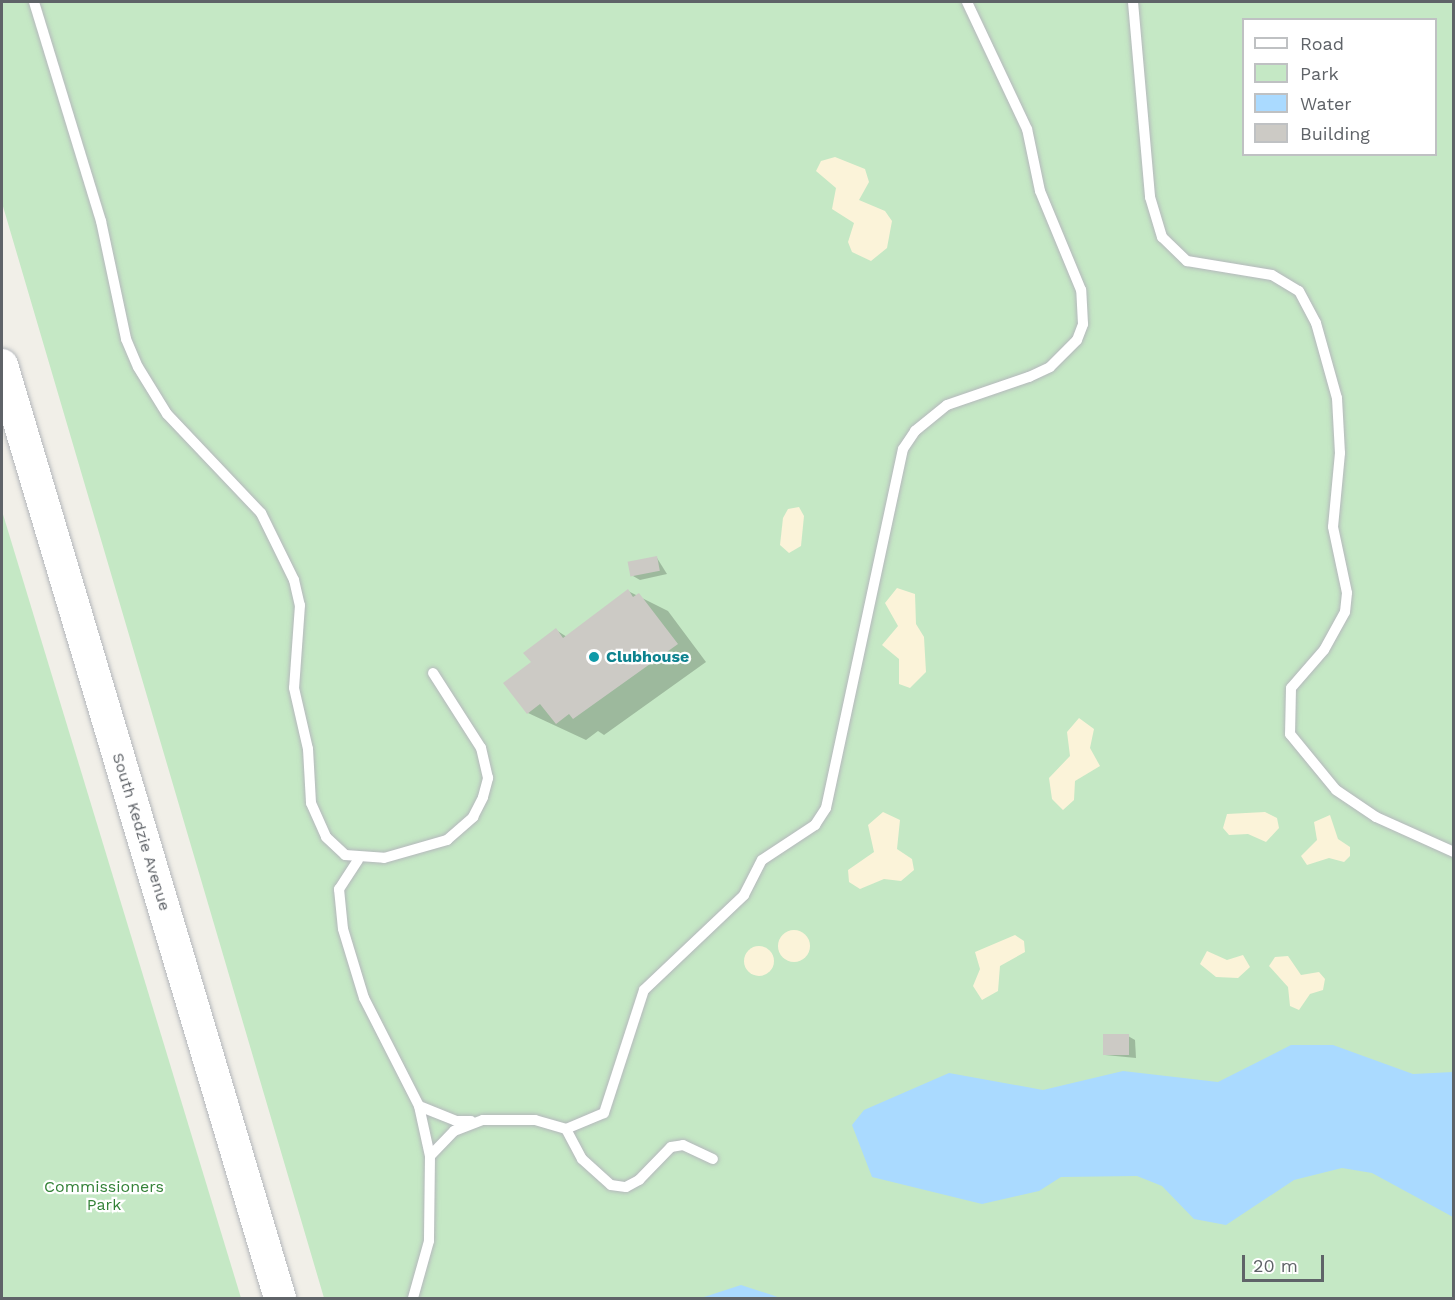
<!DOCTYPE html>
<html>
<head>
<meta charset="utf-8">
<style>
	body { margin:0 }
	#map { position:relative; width:1455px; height:1300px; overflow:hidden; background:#f1efe8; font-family:"Work Sans",sans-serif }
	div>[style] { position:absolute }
	.green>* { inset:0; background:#c5e8c5 }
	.sand>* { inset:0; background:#fbf3d9 }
	.round { border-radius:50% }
	.water>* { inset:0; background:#aadaff }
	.shadow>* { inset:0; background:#0003 }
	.building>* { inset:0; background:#cccac5; transform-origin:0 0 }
	.roads { filter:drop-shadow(0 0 2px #b5b8bc) drop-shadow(0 0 2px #b5b8bc) }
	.service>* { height:10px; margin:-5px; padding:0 5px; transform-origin:5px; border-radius:5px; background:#fff }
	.secondary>* { height:32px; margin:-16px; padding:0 16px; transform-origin:16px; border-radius:16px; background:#fff }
	.dots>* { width:16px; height:16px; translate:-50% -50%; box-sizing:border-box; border:3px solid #fff; border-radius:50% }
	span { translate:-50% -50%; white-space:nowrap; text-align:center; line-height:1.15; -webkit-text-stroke:4.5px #fff; paint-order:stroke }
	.culture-label { font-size:16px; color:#0d838f; font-weight:700 }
	.left { translate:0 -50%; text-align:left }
	.street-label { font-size:16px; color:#5f6368 }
	.park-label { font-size:16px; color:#348238 }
	.frame { position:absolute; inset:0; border:3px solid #5f6368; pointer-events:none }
	.legend { position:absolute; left:1242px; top:18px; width:195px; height:138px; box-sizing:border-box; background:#fff; border:2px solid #bfc1c3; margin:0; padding:8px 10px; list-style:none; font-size:18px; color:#5f6368 }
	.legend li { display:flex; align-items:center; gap:12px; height:30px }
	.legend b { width:30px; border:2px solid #bfc1c3 }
	.scale { position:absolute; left:1242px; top:1255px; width:82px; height:27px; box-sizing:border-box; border:3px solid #5f6368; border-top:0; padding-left:8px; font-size:18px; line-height:21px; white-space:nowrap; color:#5f6368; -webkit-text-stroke:4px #fff; paint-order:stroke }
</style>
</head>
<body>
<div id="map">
	<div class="green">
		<div style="clip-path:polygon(evenodd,2px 2px,1453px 2px,1453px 1298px,324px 1298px,2px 203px,2px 2px,1244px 20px,1436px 20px,1436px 154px,1244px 154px,1244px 20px)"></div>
		<div style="clip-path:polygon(2px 511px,241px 1298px,2px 1298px)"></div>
	</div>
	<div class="sand">
		<div style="clip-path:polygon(835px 157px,865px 169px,869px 182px,859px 200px,885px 211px,892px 221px,887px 248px,871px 261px,852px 252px,848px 242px,854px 223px,832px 209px,836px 188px,816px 171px,821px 161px)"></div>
		<div style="clip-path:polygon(799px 507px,804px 516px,801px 546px,789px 553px,780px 545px,783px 518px,788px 509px)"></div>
		<div style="clip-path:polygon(897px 588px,915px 594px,916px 624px,924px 637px,926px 672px,910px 688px,899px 684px,899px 659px,882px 645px,898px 626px,885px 603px)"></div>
		<div style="clip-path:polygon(1079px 718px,1094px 729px,1090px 748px,1100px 766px,1075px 781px,1074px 800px,1063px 810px,1052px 799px,1049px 778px,1070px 756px,1067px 732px)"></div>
		<div style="clip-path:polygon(883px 812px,900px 820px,897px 849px,912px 859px,914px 870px,901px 881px,884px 879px,860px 889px,849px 882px,848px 870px,874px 852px,868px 825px)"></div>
		<div style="clip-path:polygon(1265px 812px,1277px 818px,1279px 828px,1266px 842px,1248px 834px,1229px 835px,1223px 828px,1227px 814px)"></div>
		<div style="clip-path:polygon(1330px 815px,1338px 839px,1350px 847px,1350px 856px,1344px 862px,1329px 858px,1307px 865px,1301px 856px,1317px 840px,1314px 822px)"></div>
		<div class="round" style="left:778px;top:930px;width:32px;height:32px"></div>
		<div style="clip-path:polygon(1015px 935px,1024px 941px,1025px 952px,1000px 966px,998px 991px,982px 1000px,973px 986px,980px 969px,975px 952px)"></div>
		<div class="round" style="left:744px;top:946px;width:30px;height:30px"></div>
		<div style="clip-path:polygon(1207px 951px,1227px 960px,1243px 955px,1250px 967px,1238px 978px,1216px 977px,1200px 964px)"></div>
		<div style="clip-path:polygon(1288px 956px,1301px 975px,1319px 972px,1325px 979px,1323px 990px,1310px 994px,1299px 1010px,1290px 1006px,1288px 987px,1269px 966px,1275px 957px)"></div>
	</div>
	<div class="water">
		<div style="clip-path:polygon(1291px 1045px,1333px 1045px,1413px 1074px,1453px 1072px,1453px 1217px,1372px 1173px,1342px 1168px,1294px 1180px,1226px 1225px,1194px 1219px,1162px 1186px,1137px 1176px,1061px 1177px,1039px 1191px,982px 1204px,872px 1177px,852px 1125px,864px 1110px,949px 1073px,1043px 1090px,1123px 1071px,1218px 1082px)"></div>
		<div style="clip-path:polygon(741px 1285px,772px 1295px,780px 1298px,701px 1298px)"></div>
	</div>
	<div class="shadow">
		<div style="clip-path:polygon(657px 558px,667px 574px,640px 580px,633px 576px)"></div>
		<div style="clip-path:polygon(628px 591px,668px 611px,706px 662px,604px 735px,598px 731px,586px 740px,528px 713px,533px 663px,556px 630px,567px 637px)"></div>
		<div style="clip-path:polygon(1128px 1036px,1135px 1040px,1136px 1058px,1105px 1055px)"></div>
	</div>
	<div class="building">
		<div style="left:657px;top:556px;width:15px;height:30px;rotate:79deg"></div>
		<div style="clip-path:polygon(628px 589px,633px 597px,639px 593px,678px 644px,573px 719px,569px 714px,556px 724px,540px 704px,527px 714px,503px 683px,531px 662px,523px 653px,556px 628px,563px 638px)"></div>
		<div style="left:1129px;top:1034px;width:21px;height:26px;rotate:90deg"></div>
	</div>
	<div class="roads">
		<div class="service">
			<div style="left:34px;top:2px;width:229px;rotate:73deg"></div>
			<div style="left:101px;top:221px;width:121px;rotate:78deg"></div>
			<div style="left:126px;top:339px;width:30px;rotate:67deg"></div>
			<div style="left:138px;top:367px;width:55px;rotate:58.3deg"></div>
			<div style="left:167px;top:414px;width:137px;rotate:46.5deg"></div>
			<div style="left:261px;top:513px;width:75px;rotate:63.8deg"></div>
			<div style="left:294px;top:580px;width:26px;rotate:77deg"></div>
			<div style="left:300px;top:605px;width:83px;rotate:94.1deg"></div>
			<div style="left:294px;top:688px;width:63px;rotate:77.1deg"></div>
			<div style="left:308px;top:749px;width:54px;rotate:86.8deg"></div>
			<div style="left:311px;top:803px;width:37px;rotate:66deg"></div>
			<div style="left:326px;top:837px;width:26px;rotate:43deg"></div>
			<div style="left:345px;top:855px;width:39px;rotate:4deg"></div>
			<div style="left:384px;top:858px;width:66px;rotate:-15.9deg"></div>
			<div style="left:447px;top:840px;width:35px;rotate:-41deg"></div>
			<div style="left:473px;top:817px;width:22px;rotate:-63deg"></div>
			<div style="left:483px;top:797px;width:20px;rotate:-75deg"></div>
			<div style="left:488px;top:778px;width:31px;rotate:-103deg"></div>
			<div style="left:481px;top:748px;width:89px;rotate:-122.6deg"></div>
			<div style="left:1133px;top:2px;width:196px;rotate:85deg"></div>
			<div style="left:1150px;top:197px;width:42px;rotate:73.3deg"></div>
			<div style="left:1162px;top:237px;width:35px;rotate:44deg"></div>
			<div style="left:1187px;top:261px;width:86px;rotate:9.4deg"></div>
			<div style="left:1272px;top:275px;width:31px;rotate:31deg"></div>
			<div style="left:1299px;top:291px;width:36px;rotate:62deg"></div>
			<div style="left:1316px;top:323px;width:78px;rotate:74.4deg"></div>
			<div style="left:1337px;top:398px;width:55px;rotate:86.9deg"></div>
			<div style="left:1340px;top:453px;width:74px;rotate:95.4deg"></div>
			<div style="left:1333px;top:527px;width:67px;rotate:78deg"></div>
			<div style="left:1347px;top:593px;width:19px;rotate:96deg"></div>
			<div style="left:1345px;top:612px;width:43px;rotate:118.9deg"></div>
			<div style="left:1324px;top:650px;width:50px;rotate:131deg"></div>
			<div style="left:1291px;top:688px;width:46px;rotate:91.2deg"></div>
			<div style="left:1290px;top:734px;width:72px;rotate:50.6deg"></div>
			<div style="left:1336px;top:790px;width:48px;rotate:34deg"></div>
			<div style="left:1376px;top:817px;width:85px;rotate:24.2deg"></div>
			<div style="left:358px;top:860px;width:35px;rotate:123deg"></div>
			<div style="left:339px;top:889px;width:40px;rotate:84.3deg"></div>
			<div style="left:343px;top:929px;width:72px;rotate:73.1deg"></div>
			<div style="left:364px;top:998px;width:121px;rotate:63deg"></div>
			<div style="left:419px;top:1106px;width:51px;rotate:77.6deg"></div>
			<div style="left:430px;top:1156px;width:85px;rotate:90.7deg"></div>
			<div style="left:429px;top:1241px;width:59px;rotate:105.7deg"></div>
			<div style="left:419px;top:1106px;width:40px;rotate:22deg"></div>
			<div style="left:456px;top:1121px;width:15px"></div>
			<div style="left:566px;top:1129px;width:34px;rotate:62deg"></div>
			<div style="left:582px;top:1159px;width:39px;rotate:42deg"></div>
			<div style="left:611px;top:1185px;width:15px;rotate:8deg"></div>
			<div style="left:626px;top:1187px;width:15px;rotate:-28deg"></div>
			<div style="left:639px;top:1180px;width:46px;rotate:-45.9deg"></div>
			<div style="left:671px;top:1147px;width:12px;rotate:-9deg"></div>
			<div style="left:683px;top:1145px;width:33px;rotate:25deg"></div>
			<div style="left:430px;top:1156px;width:35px;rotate:-46deg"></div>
			<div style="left:454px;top:1131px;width:31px;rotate:-21deg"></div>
			<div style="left:483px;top:1120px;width:52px"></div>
			<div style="left:535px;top:1120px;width:32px;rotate:16deg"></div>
			<div style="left:566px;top:1129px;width:41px;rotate:-22.8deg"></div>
			<div style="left:604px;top:1113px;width:129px;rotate:-72deg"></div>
			<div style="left:644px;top:990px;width:138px;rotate:-43.5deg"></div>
			<div style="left:744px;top:895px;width:39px;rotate:-63deg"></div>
			<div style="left:762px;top:860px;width:64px;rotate:-33.4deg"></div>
			<div style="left:815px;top:825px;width:20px;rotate:-57deg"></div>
			<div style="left:826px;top:808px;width:367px;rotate:-77.9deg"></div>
			<div style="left:903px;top:449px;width:22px;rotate:-56deg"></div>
			<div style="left:915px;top:431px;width:41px;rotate:-39.1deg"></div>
			<div style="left:947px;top:405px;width:87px;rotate:-18.9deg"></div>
			<div style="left:1029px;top:377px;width:23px;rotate:-25deg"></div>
			<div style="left:1050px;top:367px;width:38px;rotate:-45deg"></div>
			<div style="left:1077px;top:340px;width:17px;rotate:-69deg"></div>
			<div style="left:1083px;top:324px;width:34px;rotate:-93deg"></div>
			<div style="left:1081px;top:290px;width:107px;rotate:-112.5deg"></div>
			<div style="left:1040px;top:191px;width:63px;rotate:-101.8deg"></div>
			<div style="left:1027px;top:129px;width:140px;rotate:-115.3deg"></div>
		</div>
		<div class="secondary">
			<div style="left:2px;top:365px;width:974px;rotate:73.41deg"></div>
		</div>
	</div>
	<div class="dots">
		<div style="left:594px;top:657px;background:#0f9aa8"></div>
	</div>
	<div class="culture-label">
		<span class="left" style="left:606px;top:657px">Clubhouse</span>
	</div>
	<div class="street-label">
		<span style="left:141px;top:832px;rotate:73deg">South Kedzie Avenue</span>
	</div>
	<div class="park-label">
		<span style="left:104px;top:1196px">Commissioners<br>Park</span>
	</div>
	<div class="frame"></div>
	<ul class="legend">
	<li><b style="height:8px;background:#fff"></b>Road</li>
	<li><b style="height:16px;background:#c5e8c5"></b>Park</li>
	<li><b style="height:16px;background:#aadaff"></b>Water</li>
	<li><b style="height:16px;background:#cccac5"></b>Building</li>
	</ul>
	<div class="scale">20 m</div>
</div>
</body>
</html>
